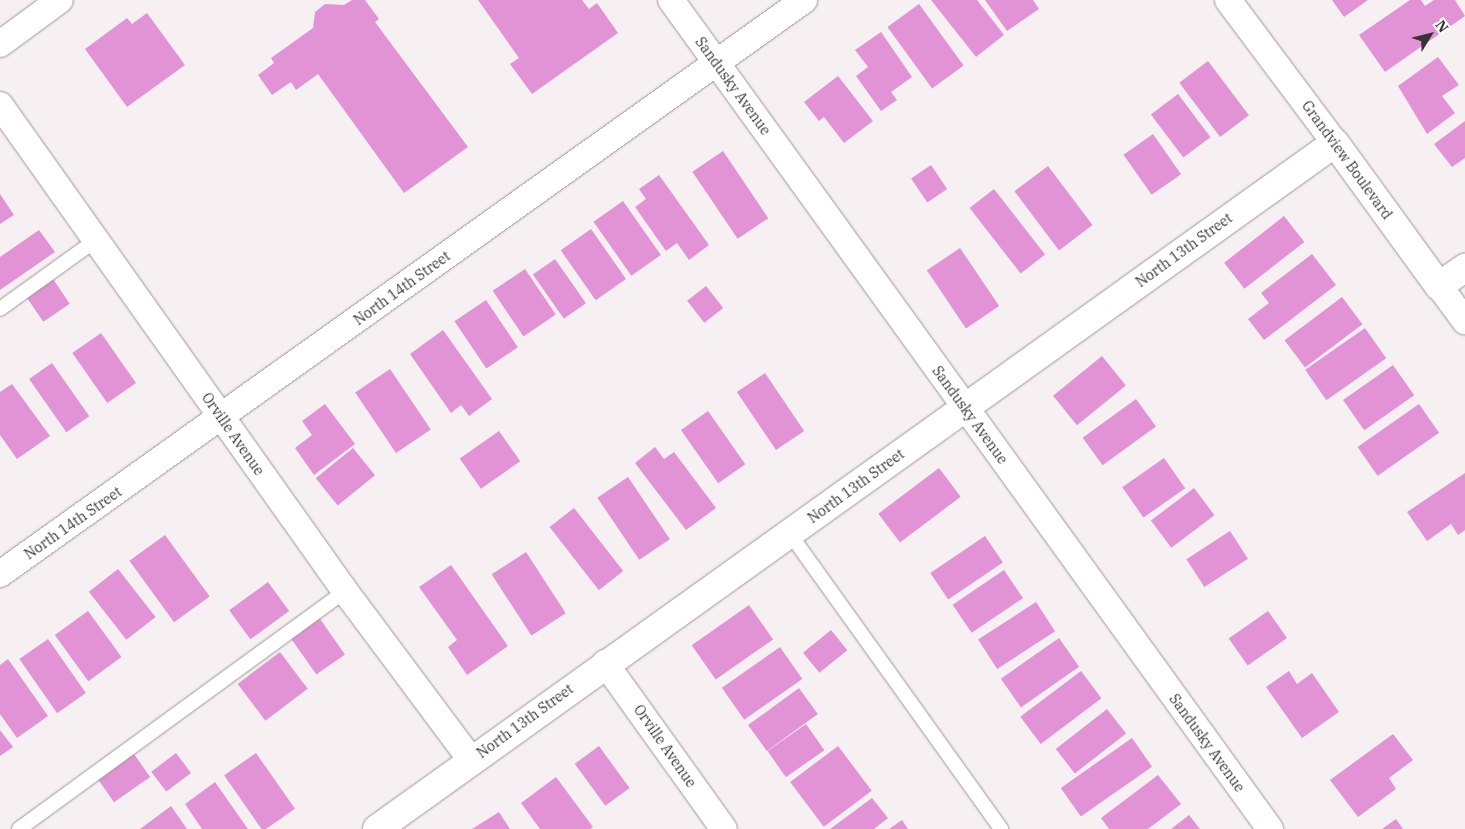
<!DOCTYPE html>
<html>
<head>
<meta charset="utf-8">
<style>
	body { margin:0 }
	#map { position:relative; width:1465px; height:829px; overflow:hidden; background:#f7f0f3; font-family:"IBM Plex Serif",serif }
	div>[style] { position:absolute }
	.building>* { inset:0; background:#e293d6; transform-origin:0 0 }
	.roads { filter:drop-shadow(0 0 1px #9d9698) drop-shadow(0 0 1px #9d9698) }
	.service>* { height:14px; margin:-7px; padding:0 7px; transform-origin:7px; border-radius:7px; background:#fff }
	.minor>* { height:26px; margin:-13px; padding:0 13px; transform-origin:13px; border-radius:13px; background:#fff }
	.tertiary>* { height:28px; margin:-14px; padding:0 14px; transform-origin:14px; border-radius:14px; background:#fff }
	span { translate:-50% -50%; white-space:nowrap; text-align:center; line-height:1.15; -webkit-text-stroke:4.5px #fff; paint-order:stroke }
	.street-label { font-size:14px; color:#363434 }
	.north { position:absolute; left:1405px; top:10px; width:50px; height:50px; -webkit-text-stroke:4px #fff; paint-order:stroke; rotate:54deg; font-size:14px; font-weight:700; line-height:20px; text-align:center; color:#363434 }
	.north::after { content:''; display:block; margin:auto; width:18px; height:22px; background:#363434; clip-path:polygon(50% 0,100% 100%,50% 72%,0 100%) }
</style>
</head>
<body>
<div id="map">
	<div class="building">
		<div style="clip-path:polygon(352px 0,365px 0,379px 19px,375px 22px,468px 147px,404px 193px,318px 74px,296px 90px,291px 82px,272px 95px,258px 75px,274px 63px,271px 58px,313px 28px,315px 12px,325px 4px,344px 5px)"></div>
		<div style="clip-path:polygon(478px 0,582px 0,589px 9px,597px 3px,618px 33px,532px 94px,510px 64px,519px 58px)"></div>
		<div style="clip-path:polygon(931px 0,977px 0,1004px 35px,976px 57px)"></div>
		<div style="clip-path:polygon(985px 0,1033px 0,1039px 9px,1007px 31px)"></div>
		<div style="clip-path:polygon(1332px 0,1368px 0,1344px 17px)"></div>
		<div style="clip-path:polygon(1410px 0,1421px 0,1425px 6px,1434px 0,1455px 0,1465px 16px,1385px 72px,1359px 35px)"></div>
		<div style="left:919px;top:4px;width:76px;height:39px;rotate:54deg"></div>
		<div style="clip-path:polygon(147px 13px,185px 65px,127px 107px,85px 49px,127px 18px,132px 24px)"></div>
		<div style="clip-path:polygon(881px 32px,912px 77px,891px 92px,897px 100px,881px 111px,856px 76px,868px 67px,855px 50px)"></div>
		<div style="clip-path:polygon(1438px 57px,1459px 85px,1442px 96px,1455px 113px,1427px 134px,1398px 86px)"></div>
		<div style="left:1208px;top:61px;width:68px;height:36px;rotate:53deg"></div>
		<div style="clip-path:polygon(838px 76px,873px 121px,844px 143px,824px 117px,819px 121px,804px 102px)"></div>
		<div style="left:1178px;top:94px;width:54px;height:34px;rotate:53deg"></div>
		<div style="clip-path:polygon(1465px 121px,1465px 158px,1452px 167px,1434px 144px)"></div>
		<div style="left:1153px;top:134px;width:49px;height:36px;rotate:55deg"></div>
		<div style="left:723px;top:151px;width:81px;height:37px;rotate:56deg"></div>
		<div style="left:931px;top:165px;width:29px;height:24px;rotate:56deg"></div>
		<div style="left:1048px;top:166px;width:74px;height:42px;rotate:53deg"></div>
		<div style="clip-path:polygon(659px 175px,709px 245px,689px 260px,677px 243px,666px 251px,635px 207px,646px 199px,639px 189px)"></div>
		<div style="left:994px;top:189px;width:83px;height:31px;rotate:52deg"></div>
		<div style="clip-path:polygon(0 194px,14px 215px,0 224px)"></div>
		<div style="left:623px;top:201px;width:66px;height:36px;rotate:55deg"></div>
		<div style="left:1284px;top:216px;width:33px;height:76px;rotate:52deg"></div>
		<div style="left:591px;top:229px;width:61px;height:37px;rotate:55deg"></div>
		<div style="clip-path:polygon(39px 230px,55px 252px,0 290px,0 257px)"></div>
		<div style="left:960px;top:248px;width:70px;height:40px;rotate:56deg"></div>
		<div style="clip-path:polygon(1312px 254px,1336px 285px,1264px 340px,1248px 319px,1269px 303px,1261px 293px)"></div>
		<div style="left:555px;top:259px;width:54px;height:27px;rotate:55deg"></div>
		<div style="left:525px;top:269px;width:55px;height:39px;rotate:56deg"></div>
		<div style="left:53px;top:279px;width:30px;height:32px;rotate:56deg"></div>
		<div style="left:706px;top:286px;width:28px;height:24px;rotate:52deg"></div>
		<div style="left:1342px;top:297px;width:34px;height:72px;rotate:53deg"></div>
		<div style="left:486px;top:300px;width:57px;height:38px;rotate:56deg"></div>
		<div style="left:1365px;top:328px;width:37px;height:73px;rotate:55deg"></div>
		<div style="clip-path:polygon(443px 330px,492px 399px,469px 416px,461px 405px,451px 413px,410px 354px)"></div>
		<div style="left:101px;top:333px;width:61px;height:35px;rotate:55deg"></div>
		<div style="left:1102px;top:356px;width:38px;height:63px;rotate:51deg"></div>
		<div style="left:52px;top:363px;width:65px;height:28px;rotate:55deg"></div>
		<div style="left:1393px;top:365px;width:37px;height:61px;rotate:55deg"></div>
		<div style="left:390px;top:369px;width:73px;height:42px;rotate:56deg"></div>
		<div style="left:765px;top:373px;width:70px;height:34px;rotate:56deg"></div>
		<div style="clip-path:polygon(12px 384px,50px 436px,17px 459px,0 435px,0 392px)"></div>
		<div style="left:1136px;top:399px;width:34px;height:66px;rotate:54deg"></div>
		<div style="clip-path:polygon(325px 404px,355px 444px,314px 475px,295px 448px,312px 435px,302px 421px)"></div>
		<div style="left:1419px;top:404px;width:35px;height:75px;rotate:55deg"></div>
		<div style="left:708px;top:411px;width:65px;height:33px;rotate:55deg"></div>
		<div style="left:499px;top:431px;width:37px;height:48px;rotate:55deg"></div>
		<div style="clip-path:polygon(655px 447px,664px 459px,674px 452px,716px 508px,686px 530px,635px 463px)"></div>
		<div style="left:353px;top:448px;width:35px;height:48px;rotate:51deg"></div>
		<div style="left:1164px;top:458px;width:37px;height:51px;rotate:55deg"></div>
		<div style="left:939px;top:468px;width:36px;height:76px;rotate:53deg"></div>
		<div style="clip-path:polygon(1465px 473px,1465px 530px,1458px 535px,1451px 524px,1427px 541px,1407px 512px)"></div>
		<div style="left:628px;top:477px;width:75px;height:37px;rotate:56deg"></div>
		<div style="left:1194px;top:488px;width:34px;height:54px;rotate:53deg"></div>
		<div style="left:574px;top:508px;width:80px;height:31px;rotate:52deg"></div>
		<div style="left:1230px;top:531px;width:33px;height:52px;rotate:57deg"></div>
		<div style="left:165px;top:535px;width:76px;height:44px;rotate:54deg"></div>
		<div style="left:985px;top:536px;width:32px;height:66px;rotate:56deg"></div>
		<div style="left:526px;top:552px;width:73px;height:41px;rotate:57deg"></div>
		<div style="clip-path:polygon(451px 565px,508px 646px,467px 675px,448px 647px,457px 640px,419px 587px)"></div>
		<div style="left:118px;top:569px;width:61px;height:37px;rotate:52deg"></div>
		<div style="left:1004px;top:570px;width:34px;height:62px;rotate:56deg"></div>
		<div style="left:268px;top:582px;width:36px;height:48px;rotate:54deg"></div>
		<div style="left:1036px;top:602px;width:35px;height:69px;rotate:57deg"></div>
		<div style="left:749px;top:605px;width:42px;height:70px;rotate:55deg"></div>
		<div style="left:88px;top:611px;width:57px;height:41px;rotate:54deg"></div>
		<div style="left:1268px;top:611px;width:33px;height:48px;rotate:55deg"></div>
		<div style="left:318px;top:616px;width:47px;height:35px;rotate:55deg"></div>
		<div style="left:831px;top:630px;width:26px;height:36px;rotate:51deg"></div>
		<div style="left:1059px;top:638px;width:35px;height:71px;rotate:55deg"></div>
		<div style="left:48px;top:639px;width:66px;height:35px;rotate:55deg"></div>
		<div style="left:780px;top:647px;width:39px;height:71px;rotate:55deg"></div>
		<div style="left:280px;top:652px;width:46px;height:53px;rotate:53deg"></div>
		<div style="clip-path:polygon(8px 659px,48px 716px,17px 738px,0 714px,0 665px)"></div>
		<div style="left:1081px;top:671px;width:34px;height:76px;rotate:53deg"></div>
		<div style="clip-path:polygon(1289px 671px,1297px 684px,1312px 673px,1339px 712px,1302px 738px,1266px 687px)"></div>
		<div style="left:799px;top:688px;width:32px;height:63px;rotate:54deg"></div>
		<div style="left:1107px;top:709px;width:31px;height:65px;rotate:52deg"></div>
		<div style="left:806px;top:724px;width:32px;height:47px;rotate:55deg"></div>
		<div style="clip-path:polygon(0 730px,13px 747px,0 756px)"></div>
		<div style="clip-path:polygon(1393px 734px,1413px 760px,1389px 778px,1396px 789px,1358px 817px,1330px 780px)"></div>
		<div style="left:1132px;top:738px;width:35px;height:87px;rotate:55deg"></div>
		<div style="left:599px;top:746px;width:52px;height:30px;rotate:54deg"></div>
		<div style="left:838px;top:746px;width:56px;height:60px;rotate:53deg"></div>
		<div style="left:176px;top:753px;width:25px;height:31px;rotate:53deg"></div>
		<div style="left:256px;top:753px;width:68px;height:39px;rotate:55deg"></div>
		<div style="left:134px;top:754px;width:28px;height:44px;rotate:55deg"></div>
		<div style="clip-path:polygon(1158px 775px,1181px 804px,1148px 829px,1109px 829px,1101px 818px)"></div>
		<div style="clip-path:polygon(556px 777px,593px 827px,590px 829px,540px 829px,521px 803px)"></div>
		<div style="clip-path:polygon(215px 782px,248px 829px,202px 829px,185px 804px)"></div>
		<div style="clip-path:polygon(872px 798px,888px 818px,874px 829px,830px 829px)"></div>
		<div style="clip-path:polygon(171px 806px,187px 829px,140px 829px)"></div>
		<div style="clip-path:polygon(499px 812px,510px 829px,472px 829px)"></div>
		<div style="clip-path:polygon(1189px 815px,1200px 829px,1171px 829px)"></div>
		<div style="clip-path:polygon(1396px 819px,1403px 829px,1382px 829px)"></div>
		<div style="clip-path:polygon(902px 820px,908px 829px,889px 829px)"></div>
	</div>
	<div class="roads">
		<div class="service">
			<div style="left:0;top:309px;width:118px;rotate:-35.7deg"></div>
			<div style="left:790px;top:534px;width:363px;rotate:54.4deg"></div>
			<div style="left:19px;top:829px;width:404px;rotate:-36.1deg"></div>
		</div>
		<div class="minor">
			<div style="left:671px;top:0;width:1023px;rotate:54.15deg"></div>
			<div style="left:1228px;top:0;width:179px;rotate:53.2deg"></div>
			<div style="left:0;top:44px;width:74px;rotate:-36.3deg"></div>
			<div style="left:0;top:105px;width:596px;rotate:54.63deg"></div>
			<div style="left:345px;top:591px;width:211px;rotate:53.3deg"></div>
			<div style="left:1439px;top:286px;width:44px;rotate:53.4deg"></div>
			<div style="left:0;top:574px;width:988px;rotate:-35.52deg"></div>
			<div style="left:605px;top:663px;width:204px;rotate:54.4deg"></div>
		</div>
		<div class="tertiary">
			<div style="left:377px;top:829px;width:1178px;rotate:-35.61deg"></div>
			<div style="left:1335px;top:143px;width:177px;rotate:54deg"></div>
			<div style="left:1439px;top:286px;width:32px;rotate:-35deg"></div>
		</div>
	</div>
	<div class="street-label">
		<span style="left:733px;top:86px;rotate:54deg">Sandusky Avenue</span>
		<span style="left:1347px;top:160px;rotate:54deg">Grandview Boulevard</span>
		<span style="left:1184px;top:250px;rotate:-36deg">North 13th Street</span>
		<span style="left:402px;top:288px;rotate:-36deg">North 14th Street</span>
		<span style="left:970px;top:415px;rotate:54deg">Sandusky Avenue</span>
		<span style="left:233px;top:434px;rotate:55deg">Orville Avenue</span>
		<span style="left:856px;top:486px;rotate:-36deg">North 13th Street</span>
		<span style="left:73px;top:523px;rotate:-35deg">North 14th Street</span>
		<span style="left:525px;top:721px;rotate:-36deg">North 13th Street</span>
		<span style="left:1207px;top:743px;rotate:54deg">Sandusky Avenue</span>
		<span style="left:665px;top:746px;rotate:55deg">Orville Avenue</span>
	</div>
	<div class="north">N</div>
</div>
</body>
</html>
